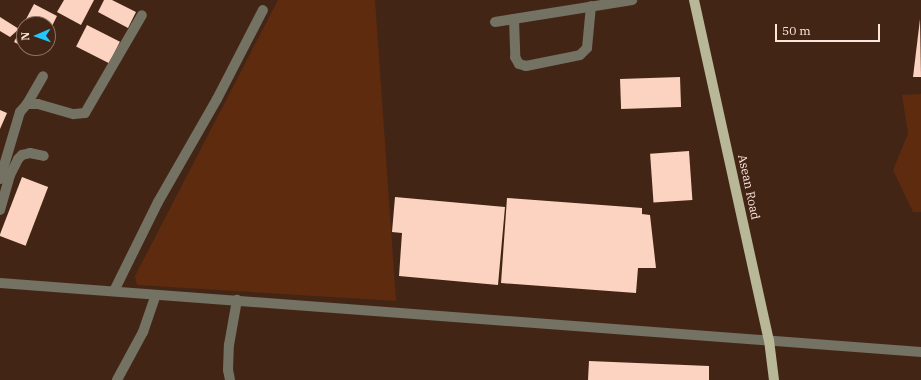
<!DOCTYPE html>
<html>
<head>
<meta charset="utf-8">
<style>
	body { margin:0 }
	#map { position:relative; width:921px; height:380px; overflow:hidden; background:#432516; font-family:"IBM Plex Serif",serif }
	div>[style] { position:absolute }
	.green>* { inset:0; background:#5e2b0f }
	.building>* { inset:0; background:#fbd3c0; transform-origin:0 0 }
	.minor>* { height:10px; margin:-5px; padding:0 5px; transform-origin:5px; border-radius:5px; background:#737263 }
	.major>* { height:10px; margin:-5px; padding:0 5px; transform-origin:5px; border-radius:5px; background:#b8b797 }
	span { translate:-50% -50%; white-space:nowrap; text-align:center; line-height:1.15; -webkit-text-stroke:4px #432516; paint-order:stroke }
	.street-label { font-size:12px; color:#fbe6dc }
	.north { position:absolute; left:16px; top:16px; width:40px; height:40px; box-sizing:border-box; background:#432516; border:1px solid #8d7265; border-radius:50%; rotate:268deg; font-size:11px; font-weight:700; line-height:16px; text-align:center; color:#fbe6dc }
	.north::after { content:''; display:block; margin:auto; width:14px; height:18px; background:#20c9fd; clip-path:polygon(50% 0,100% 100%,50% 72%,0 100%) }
	.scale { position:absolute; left:775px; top:24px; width:105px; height:18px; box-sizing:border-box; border:2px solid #fbe6dc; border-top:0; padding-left:5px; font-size:12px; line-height:14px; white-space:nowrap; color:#fbe6dc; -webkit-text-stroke:3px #432516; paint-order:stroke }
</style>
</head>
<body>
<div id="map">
	<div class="green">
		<div style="clip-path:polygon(278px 0,375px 0,396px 301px,137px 285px,135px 276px)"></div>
		<div style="clip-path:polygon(921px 94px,921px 212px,913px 212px,893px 170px,908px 134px,902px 95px)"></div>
	</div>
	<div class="building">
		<div style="clip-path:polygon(64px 0,94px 0,81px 25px,57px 12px)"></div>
		<div style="clip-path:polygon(104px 0,112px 0,136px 12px,128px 28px,98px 12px)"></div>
		<div style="clip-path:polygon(34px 4px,57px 16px,48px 34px,48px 24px,24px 24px,24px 47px,14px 42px)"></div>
		<div style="clip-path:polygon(0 17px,19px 29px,10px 37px,0 31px)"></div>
		<div style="clip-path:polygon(920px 19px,921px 77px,913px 77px)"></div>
		<div style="left:87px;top:25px;width:37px;height:24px;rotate:27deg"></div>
		<div style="clip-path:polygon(26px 48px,41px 48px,38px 54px)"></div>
		<div style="left:680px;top:77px;width:30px;height:60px;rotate:88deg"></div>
		<div style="clip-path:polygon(0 110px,7px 113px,0 129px)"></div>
		<div style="left:689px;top:151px;width:49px;height:39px;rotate:86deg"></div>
		<div style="left:22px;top:177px;width:28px;height:63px;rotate:21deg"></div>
		<div style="clip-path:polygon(395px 197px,505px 207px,498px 285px,399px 276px,402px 233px,392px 232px)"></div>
		<div style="clip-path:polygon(507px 198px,642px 208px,642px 214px,650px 215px,656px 268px,638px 268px,636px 293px,501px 283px)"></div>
		<div style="clip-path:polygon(589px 361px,709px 366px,709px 380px,588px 380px)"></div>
	</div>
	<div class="minor">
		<div style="left:514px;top:19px;width:38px;rotate:88deg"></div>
		<div style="left:515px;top:57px;width:8px;rotate:60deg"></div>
		<div style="left:519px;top:64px;width:7px;rotate:16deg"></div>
		<div style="left:526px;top:66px;width:55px;rotate:-11.5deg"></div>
		<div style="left:580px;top:55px;width:10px;rotate:-45deg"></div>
		<div style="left:587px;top:48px;width:42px;rotate:-84.6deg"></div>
		<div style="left:495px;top:22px;width:139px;rotate:-9.1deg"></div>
		<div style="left:27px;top:104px;width:32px;rotate:-60deg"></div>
		<div style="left:0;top:179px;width:70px;rotate:-73.4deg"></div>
		<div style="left:20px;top:112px;width:11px;rotate:-49deg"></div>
		<div style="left:27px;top:104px;width:11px"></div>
		<div style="left:38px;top:104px;width:37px;rotate:16deg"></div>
		<div style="left:74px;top:114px;width:11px;rotate:-5deg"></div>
		<div style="left:85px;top:113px;width:113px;rotate:-59.8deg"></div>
		<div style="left:0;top:210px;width:36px;rotate:-74deg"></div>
		<div style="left:10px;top:175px;width:18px;rotate:-63deg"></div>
		<div style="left:18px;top:159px;width:6px;rotate:-45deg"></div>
		<div style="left:22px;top:155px;width:8px;rotate:-14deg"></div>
		<div style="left:30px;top:153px;width:14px;rotate:12deg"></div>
		<div style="left:0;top:283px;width:924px;rotate:4.28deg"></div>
		<div style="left:114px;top:291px;width:99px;rotate:-63.7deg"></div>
		<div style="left:158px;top:202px;width:119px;rotate:-60.2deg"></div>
		<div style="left:217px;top:99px;width:100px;rotate:-62.7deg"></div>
		<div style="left:117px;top:380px;width:55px;rotate:-61.6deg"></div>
		<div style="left:143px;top:332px;width:39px;rotate:-71deg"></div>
		<div style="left:230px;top:380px;width:10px;rotate:-101deg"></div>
		<div style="left:228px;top:370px;width:25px;rotate:-88deg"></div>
		<div style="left:229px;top:345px;width:46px;rotate:-79.9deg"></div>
	</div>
	<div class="major">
		<div style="left:694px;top:0;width:348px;rotate:77.6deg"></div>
		<div style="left:769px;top:340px;width:40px;rotate:82.9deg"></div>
	</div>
	<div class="street-label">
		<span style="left:749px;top:187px;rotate:78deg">Asean Road</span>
	</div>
	<div class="north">N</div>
	<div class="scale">50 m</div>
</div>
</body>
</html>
